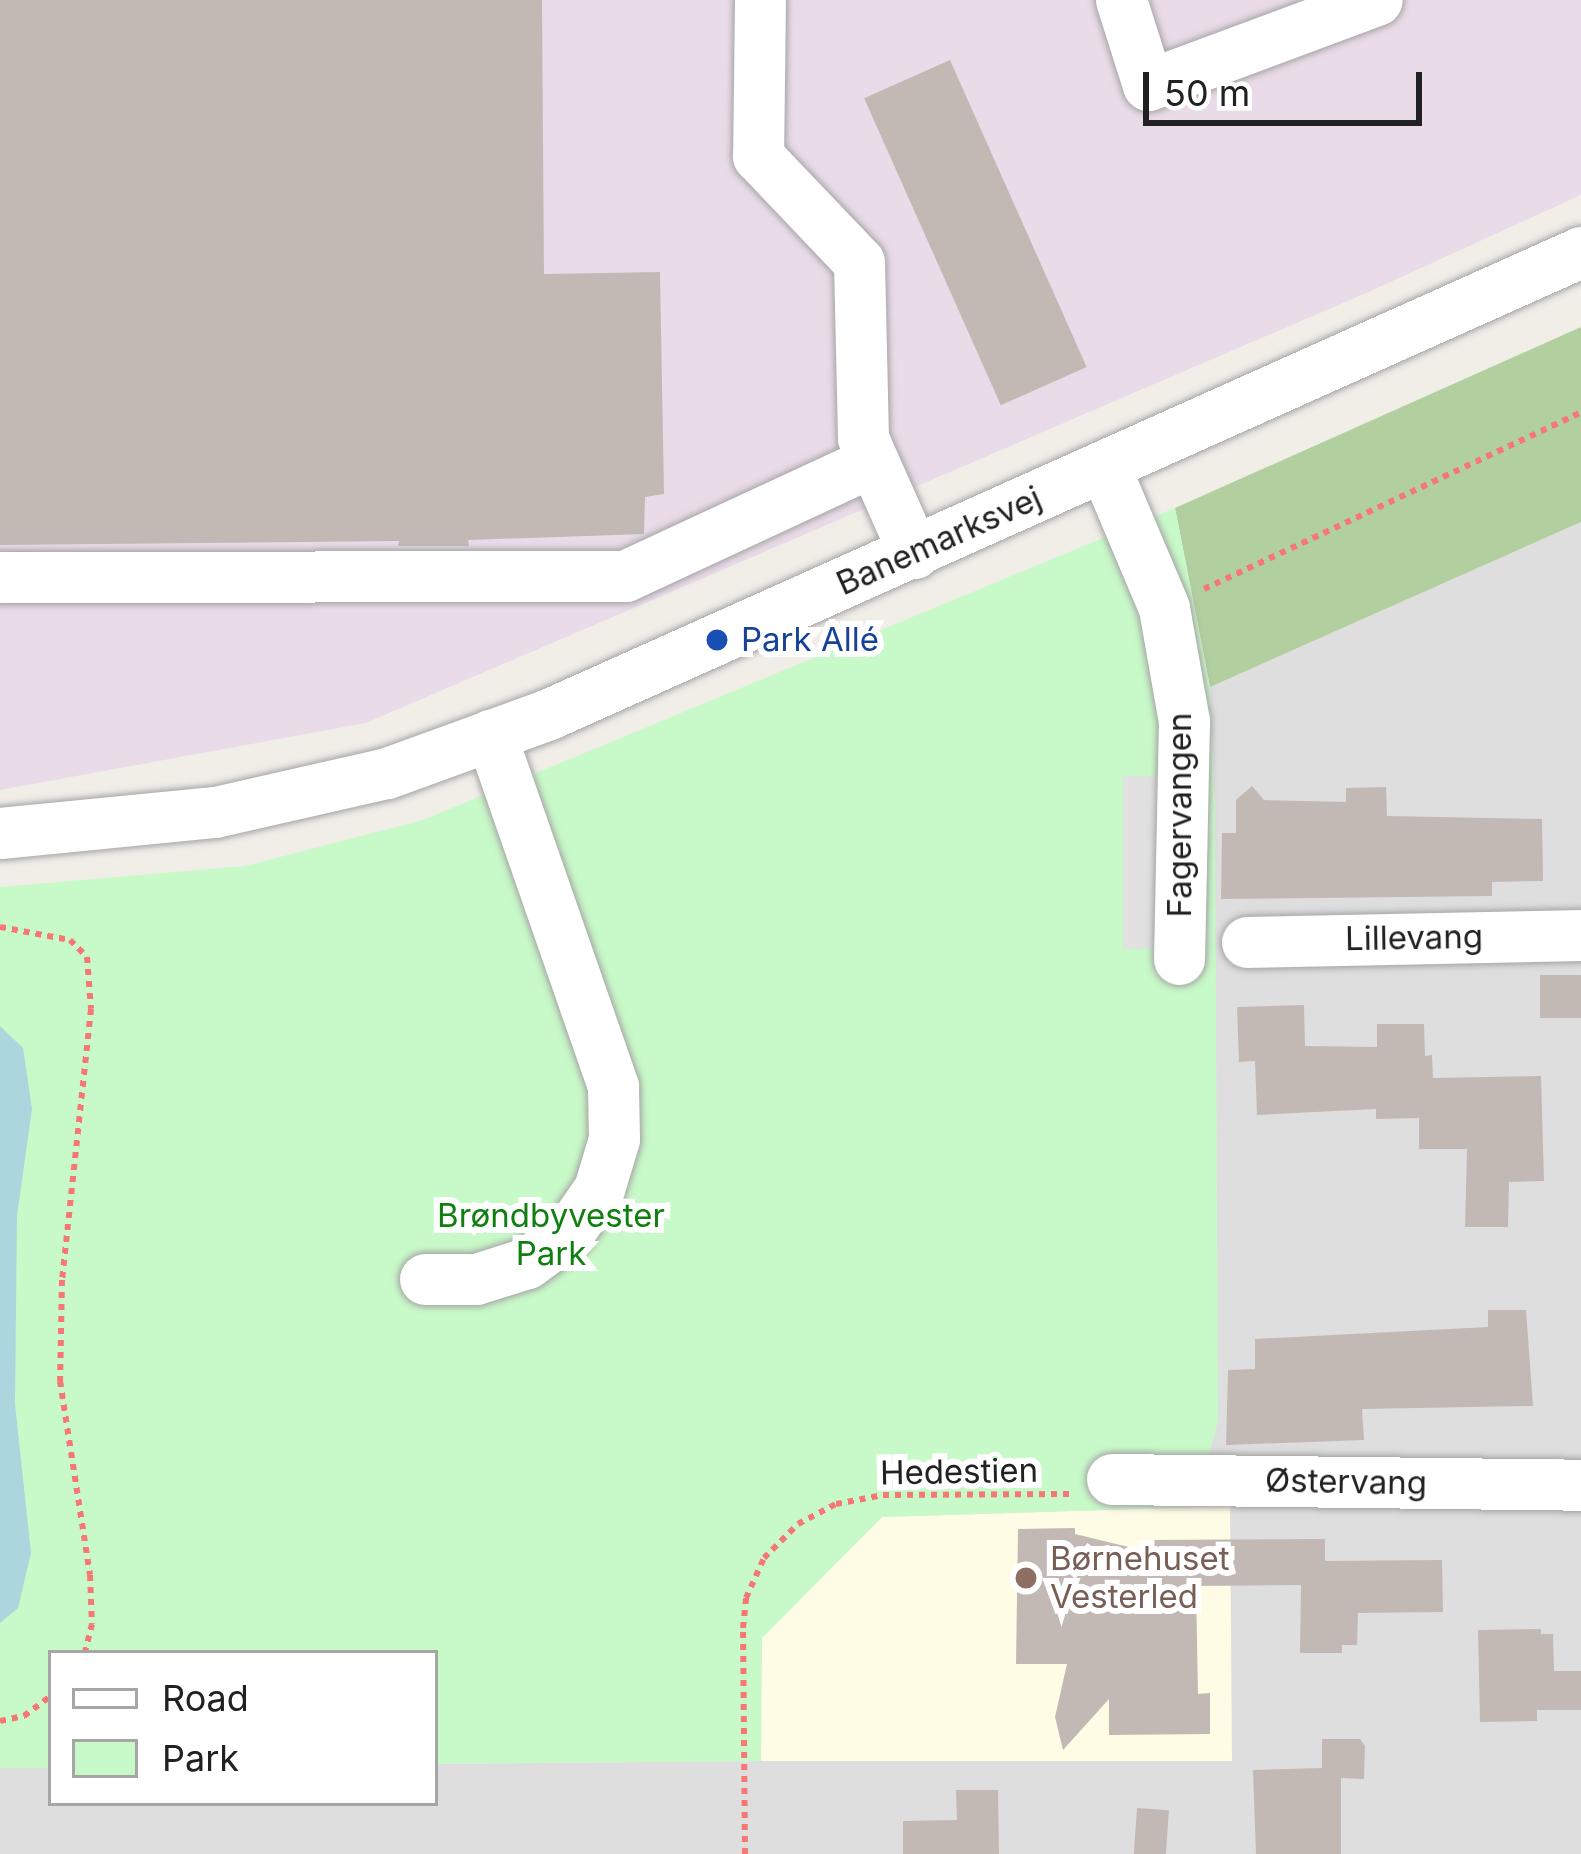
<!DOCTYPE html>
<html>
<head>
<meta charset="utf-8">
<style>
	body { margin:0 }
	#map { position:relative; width:1581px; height:1854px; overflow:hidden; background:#f1eee8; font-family:Inter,sans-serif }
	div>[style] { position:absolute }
	.residential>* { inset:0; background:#dfdede }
	.industrial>* { inset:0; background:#eadbe9 }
	.education>* { inset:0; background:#fefce5 }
	.forest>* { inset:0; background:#b1cf9f }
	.park>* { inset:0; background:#c8f9c8 }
	.parking>* { inset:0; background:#e1e1e1; transform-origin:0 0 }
	.water>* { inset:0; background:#abd6dd }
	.building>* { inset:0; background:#c2b9b5; transform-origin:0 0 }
	.path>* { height:6px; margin-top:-3px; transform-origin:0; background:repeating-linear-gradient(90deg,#f67775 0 6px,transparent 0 12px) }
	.roads { filter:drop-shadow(0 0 3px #a5a5a5) drop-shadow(0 0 3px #a5a5a5) }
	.minor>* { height:51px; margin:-25.5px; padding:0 25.5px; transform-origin:25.5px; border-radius:25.5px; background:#fff }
	.dots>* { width:33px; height:33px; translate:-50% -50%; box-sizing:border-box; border:6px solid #fff; border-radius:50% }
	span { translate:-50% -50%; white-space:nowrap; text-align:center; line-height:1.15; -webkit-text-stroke:12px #fff; paint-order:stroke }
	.street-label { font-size:33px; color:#212121 }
	.transit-label { font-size:33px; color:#164399 }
	.left { translate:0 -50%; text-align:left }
	.park-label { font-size:33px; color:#0f800f }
	.education-label { font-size:33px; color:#785e54 }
	.legend { position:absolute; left:48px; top:1650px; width:390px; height:156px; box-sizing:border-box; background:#fff; border:3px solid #a6a6a6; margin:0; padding:15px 21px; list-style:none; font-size:36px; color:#212121 }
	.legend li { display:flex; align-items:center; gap:24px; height:60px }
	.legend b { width:60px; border:3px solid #a6a6a6 }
	.scale { position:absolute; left:1143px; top:72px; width:279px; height:54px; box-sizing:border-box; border:6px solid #212121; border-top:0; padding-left:15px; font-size:36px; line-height:42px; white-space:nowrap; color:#212121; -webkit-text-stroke:9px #fff; paint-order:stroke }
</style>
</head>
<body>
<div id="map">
	<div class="residential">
		<div style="clip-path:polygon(1581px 522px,1581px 1854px,0 1854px,0 1768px,51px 1768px,51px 1803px,435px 1803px,435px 1764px,760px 1761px,882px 1517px,1197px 1506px,1215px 808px,1210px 687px)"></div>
	</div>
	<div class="industrial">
		<div style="clip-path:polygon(0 0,1581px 0,1581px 195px,1364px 294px,366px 723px,0 790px)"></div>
	</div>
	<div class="education">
		<div style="clip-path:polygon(1230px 1506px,1232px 1761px,761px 1761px,762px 1638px,882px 1517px)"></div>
	</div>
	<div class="forest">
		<div style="clip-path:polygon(1581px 327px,1581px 522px,1210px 687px,1175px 508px)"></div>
	</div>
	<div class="park">
		<div style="clip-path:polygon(1175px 508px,1210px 687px,1215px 808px,1218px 1420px,1197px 1507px,882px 1517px,762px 1638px,761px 1761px,435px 1764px,435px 1653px,51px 1653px,51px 1768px,0 1768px,0 887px,245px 866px,423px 820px)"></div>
	</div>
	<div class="parking">
		<div style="left:1173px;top:776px;width:173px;height:50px;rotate:90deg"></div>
	</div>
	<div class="water">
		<div style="clip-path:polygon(0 1026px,23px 1048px,32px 1109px,17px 1216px,15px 1404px,31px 1553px,18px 1608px,0 1623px)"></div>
	</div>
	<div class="building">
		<div style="clip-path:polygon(0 0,542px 0,544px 274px,660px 272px,664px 494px,645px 497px,644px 534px,468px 540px,469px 546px,398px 546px,399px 541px,0 545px)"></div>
		<div style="left:950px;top:60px;width:336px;height:94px;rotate:66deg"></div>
		<div style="clip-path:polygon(1252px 786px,1264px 800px,1346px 802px,1346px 788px,1386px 787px,1387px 816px,1542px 819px,1543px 881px,1492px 882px,1492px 896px,1221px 899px,1222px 833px,1236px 833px,1236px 800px)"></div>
		<div style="left:1581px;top:975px;width:43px;height:41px;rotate:90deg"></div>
		<div style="clip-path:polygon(1304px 1005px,1305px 1046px,1377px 1047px,1377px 1024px,1424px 1024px,1425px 1056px,1432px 1055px,1433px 1078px,1541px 1076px,1544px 1181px,1509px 1182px,1508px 1227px,1465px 1227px,1467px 1149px,1419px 1149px,1419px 1118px,1376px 1119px,1376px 1109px,1257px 1115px,1255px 1061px,1239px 1062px,1237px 1007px)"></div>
		<div style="clip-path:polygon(1488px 1310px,1526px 1310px,1533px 1406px,1362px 1409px,1364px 1440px,1226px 1445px,1228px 1370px,1255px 1369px,1255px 1339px,1488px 1327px)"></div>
		<div style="clip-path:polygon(1075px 1528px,1075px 1534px,1145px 1551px,1145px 1540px,1325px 1539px,1325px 1561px,1442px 1560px,1443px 1612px,1358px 1613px,1357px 1645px,1342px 1645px,1342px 1653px,1300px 1653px,1301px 1585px,1196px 1586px,1198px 1694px,1210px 1693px,1210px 1734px,1109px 1735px,1109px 1699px,1063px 1750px,1055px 1717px,1067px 1664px,1016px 1664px,1018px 1529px)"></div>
		<div style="clip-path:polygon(1541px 1629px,1541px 1634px,1553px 1634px,1554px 1671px,1581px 1671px,1581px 1710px,1537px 1710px,1537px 1721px,1480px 1722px,1478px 1630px)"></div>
		<div style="clip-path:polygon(1322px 1739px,1360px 1739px,1365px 1746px,1364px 1779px,1341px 1778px,1341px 1854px,1256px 1854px,1253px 1770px,1322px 1768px)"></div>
		<div style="clip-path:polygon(956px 1790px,998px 1790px,999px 1854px,903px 1854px,903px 1821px,957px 1820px)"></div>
		<div style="left:1137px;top:1808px;width:32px;height:46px;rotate:4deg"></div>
	</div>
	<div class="path">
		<div style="left:1204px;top:589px;width:416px;rotate:-25.1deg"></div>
		<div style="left:0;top:927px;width:71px;rotate:10.5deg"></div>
		<div style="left:70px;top:940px;width:24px;rotate:45deg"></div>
		<div style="left:87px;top:957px;width:52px;rotate:85.6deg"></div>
		<div style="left:91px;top:1009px;width:273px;rotate:96.1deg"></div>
		<div style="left:62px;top:1280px;width:101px;rotate:91.1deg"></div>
		<div style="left:60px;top:1381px;width:196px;rotate:81.2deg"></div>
		<div style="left:90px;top:1575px;width:49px;rotate:87.7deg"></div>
		<div style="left:92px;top:1624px;width:30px;rotate:104deg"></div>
		<div style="left:0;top:1721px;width:25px;rotate:-12deg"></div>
		<div style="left:24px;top:1716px;width:34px;rotate:-37deg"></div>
		<div style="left:745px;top:1854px;width:226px;rotate:-90.5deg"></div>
		<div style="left:743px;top:1628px;width:30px;rotate:-84deg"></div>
		<div style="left:746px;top:1598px;width:44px;rotate:-65.8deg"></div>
		<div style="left:764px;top:1558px;width:48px;rotate:-45deg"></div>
		<div style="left:798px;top:1524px;width:43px;rotate:-27.8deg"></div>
		<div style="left:836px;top:1504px;width:48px;rotate:-10.8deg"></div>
		<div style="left:883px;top:1495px;width:188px;rotate:-0.3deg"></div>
	</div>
	<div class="roads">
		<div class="minor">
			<div style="left:760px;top:0;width:156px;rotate:90.7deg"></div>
			<div style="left:758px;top:156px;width:146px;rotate:46.4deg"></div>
			<div style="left:859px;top:262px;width:176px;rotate:88.7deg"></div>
			<div style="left:863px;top:438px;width:25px;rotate:67deg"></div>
			<div style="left:1121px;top:0;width:89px;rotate:72.4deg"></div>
			<div style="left:1148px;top:85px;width:244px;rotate:-20.4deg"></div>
			<div style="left:1105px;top:468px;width:152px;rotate:67.1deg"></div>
			<div style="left:1164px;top:608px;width:115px;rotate:80deg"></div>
			<div style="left:1184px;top:721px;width:238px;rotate:91.2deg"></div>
			<div style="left:0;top:577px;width:625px;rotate:-0.09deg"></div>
			<div style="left:625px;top:576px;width:273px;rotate:-24.9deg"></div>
			<div style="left:873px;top:461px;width:101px;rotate:66deg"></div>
			<div style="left:0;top:833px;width:216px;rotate:-5.6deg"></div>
			<div style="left:215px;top:812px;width:176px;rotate:-12.8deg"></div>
			<div style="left:387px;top:773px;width:172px;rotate:-20deg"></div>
			<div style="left:549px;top:714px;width:1131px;rotate:-24.12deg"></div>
			<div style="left:1247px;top:942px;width:334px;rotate:-1.2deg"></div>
			<div style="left:425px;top:1279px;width:51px"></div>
			<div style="left:476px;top:1279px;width:53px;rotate:-17.4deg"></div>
			<div style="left:527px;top:1263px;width:52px;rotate:-36.4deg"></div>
			<div style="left:569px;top:1232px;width:52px;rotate:-55.1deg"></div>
			<div style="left:599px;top:1189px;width:52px;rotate:-73.3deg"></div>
			<div style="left:614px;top:1139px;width:53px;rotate:-91.1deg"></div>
			<div style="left:613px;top:1086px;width:372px;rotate:-109.2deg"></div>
			<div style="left:1112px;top:1479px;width:469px;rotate:0.7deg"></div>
		</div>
	</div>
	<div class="dots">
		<div style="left:717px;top:640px;background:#1a4fb4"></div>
		<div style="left:1026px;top:1578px;background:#8d6e63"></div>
	</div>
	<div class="street-label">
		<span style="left:939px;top:541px;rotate:-24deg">Banemarksvej</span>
		<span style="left:1180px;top:815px;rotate:-90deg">Fagervangen</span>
		<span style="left:1414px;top:938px;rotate:-1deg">Lillevang</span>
		<span style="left:959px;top:1472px;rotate:-1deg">Hedestien</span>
		<span style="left:1346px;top:1482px;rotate:1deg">Østervang</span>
	</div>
	<div class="transit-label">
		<span class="left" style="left:741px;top:640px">Park Allé</span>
	</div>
	<div class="park-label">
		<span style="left:551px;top:1235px">Brøndbyvester<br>Park</span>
	</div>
	<div class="education-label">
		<span class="left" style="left:1050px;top:1578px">Børnehuset<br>Vesterled</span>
	</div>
	<ul class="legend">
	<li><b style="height:15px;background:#fff"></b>Road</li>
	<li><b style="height:33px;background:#c8f9c8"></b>Park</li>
	</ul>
	<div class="scale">50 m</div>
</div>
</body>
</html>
